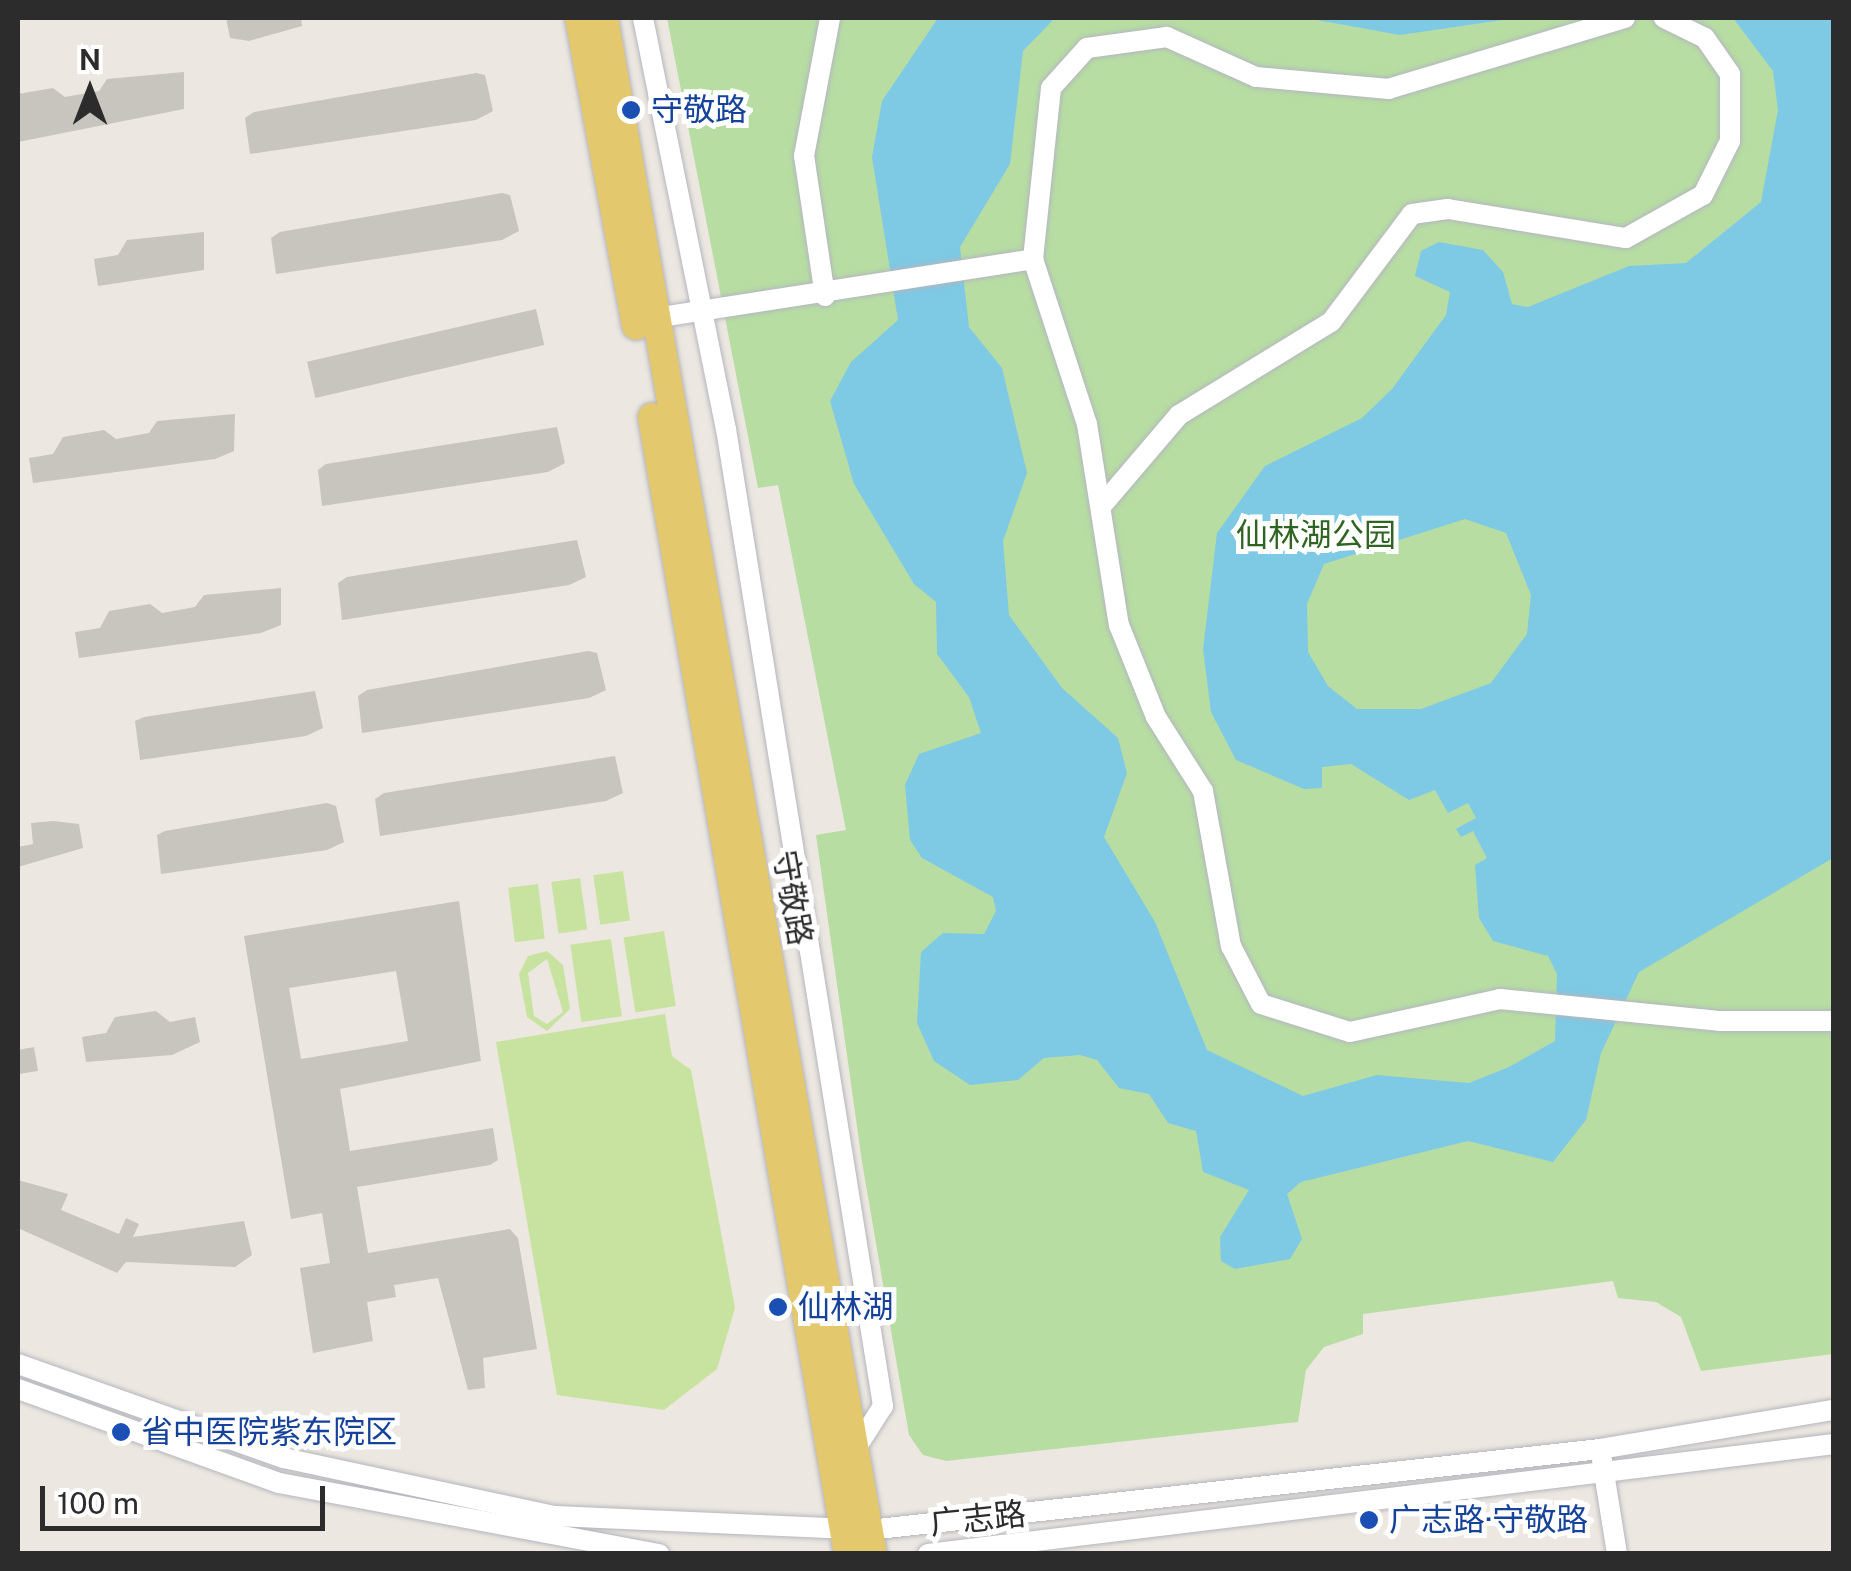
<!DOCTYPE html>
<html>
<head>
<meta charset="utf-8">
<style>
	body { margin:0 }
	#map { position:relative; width:1851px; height:1571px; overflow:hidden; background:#ece7e0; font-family:"Public Sans","Noto Sans SC",sans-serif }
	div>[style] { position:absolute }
	.green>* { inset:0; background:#b7dda3 }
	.pitch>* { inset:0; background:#c7e39f; transform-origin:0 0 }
	.water>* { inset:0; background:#7ec9e4 }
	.building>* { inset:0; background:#c8c5be; transform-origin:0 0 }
	.roads { filter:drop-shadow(0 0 2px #b4b6be) drop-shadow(0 0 2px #b4b6be) }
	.minor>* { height:20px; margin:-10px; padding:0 10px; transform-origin:10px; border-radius:10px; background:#fff }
	.major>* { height:28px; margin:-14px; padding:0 14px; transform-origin:14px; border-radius:14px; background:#e4c86e }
	.dots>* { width:28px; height:28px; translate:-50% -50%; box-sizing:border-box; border:5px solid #fff; border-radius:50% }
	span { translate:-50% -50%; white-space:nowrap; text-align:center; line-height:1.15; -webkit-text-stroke:10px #fff; paint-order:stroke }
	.transit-label { font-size:32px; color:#164399 }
	.left { translate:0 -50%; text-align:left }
	.park-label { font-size:32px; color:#306422 }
	.street-label { font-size:32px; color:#2c2c2c }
	.frame { position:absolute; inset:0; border:20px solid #2c2c2c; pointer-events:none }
	.north { position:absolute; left:40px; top:40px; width:100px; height:100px; -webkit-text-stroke:8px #fff; paint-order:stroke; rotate:0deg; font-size:28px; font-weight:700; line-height:40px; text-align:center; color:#2c2c2c }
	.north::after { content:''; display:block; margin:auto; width:35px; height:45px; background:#2c2c2c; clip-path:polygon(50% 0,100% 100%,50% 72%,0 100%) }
	.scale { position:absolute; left:40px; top:1486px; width:285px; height:45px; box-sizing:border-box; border:5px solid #2c2c2c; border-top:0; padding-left:12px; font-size:30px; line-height:35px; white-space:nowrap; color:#2c2c2c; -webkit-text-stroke:8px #fff; paint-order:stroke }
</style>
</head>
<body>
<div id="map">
	<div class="green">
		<div style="clip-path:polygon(667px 18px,1833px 18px,1833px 1354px,1701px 1371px,1681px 1317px,1656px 1302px,1618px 1298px,1613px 1281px,1363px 1314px,1363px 1334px,1324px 1347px,1306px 1370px,1298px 1422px,946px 1461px,923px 1455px,909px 1435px,862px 1162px,816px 835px,846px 830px,778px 485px,758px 488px)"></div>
	</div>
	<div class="pitch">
		<div style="left:623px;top:871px;width:50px;height:30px;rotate:82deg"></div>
		<div style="left:580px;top:878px;width:52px;height:29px;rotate:82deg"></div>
		<div style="left:538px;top:884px;width:55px;height:30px;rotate:83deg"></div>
		<div style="left:664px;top:931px;width:76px;height:41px;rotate:81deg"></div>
		<div style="left:611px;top:939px;width:78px;height:41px;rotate:82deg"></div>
		<div style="clip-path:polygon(evenodd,547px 951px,563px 965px,570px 1009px,547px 1031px,527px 1017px,519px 974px,528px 956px,547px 951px,547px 959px,563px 1012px,547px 1024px,534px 1016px,528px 973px,547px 959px)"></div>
		<div style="clip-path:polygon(665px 1014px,672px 1056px,691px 1070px,735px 1308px,717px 1369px,664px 1410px,557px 1395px,496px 1042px)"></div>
	</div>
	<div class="water">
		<div style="clip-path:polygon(evenodd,938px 18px,1055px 18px,1023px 51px,1010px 164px,960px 247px,969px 327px,1002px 368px,1027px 473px,1003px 541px,1009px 615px,1062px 688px,1118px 738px,1127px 773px,1104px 837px,1155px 922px,1207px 1050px,1303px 1096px,1377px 1075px,1469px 1083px,1509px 1067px,1555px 1041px,1557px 974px,1548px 956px,1493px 941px,1479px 918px,1475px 865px,1487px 858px,1473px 831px,1461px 837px,1456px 829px,1476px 818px,1468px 803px,1448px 813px,1435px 790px,1409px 800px,1351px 764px,1322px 767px,1322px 788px,1304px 789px,1236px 760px,1211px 712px,1203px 649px,1217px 533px,1265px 466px,1362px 418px,1392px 389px,1446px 315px,1450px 292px,1415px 276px,1421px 251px,1439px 242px,1483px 250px,1503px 272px,1512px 304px,1528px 307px,1629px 266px,1686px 263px,1761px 202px,1778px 110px,1773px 71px,1733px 18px,1833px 18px,1833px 858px,1639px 972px,1601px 1053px,1586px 1120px,1553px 1162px,1468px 1141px,1301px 1182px,1287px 1194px,1302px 1239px,1290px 1259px,1235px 1269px,1221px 1261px,1220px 1237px,1249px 1190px,1203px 1172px,1196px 1131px,1168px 1123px,1149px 1094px,1119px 1088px,1097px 1060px,1080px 1055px,1044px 1058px,1018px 1080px,970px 1085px,934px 1061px,917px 1023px,921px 952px,943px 933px,984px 934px,996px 911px,993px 897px,922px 858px,910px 840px,905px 785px,919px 754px,981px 733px,969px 697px,937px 654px,936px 602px,914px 584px,854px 484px,830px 401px,851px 362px,898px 320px,872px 157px,882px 101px,938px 18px,1465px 519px,1506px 533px,1531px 595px,1527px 634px,1491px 683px,1421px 709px,1357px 709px,1328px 686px,1308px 652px,1307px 604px,1324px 564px,1465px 519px)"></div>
		<div style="clip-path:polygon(1306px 18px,1516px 18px,1400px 35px)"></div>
	</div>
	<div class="building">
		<div style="clip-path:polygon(226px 18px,301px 18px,302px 26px,249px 41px,230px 38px)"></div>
		<div style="clip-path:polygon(184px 72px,184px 109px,18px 142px,18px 94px,53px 88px,65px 97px,99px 91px,107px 79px)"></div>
		<div style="clip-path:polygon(476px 73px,485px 75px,493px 111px,476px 120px,250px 154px,245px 118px,254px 112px)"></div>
		<div style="clip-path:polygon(502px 193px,510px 195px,519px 231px,502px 240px,276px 274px,271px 238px,280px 232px)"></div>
		<div style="clip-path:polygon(204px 232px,204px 270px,98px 286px,94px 259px,118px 255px,127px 240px)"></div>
		<div style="left:536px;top:309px;width:37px;height:235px;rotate:77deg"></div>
		<div style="clip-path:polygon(235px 414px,234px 451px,215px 459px,33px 483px,29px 458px,53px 454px,63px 437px,104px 430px,116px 439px,149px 433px,157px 421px)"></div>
		<div style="clip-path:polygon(557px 427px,565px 463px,548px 472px,322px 506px,318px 470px,326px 464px)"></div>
		<div style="clip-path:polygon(577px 540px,586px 577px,569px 585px,342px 620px,338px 583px,347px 577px)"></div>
		<div style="clip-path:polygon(281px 588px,281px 625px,261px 633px,79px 658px,75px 632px,100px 628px,109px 611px,150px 604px,162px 613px,195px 607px,204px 595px)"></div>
		<div style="clip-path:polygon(588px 651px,597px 653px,606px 690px,589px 698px,362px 733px,358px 696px,367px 690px)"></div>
		<div style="clip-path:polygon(315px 691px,323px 728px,306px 736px,140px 760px,135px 721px,144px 717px)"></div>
		<div style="clip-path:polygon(615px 756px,623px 793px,606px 801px,380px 836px,375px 799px,384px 793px)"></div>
		<div style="clip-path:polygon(327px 803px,336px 806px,344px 842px,327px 850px,161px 874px,157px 835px,165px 831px)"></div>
		<div style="clip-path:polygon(53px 821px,79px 824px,83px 848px,18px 867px,18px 847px,33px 844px,31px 823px)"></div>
		<div style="clip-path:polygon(evenodd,459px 901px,481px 1061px,340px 1089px,350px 1151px,493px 1128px,498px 1160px,490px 1165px,357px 1187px,368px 1253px,510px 1229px,518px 1238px,537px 1349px,483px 1358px,485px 1388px,468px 1390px,438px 1278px,394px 1285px,396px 1297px,367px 1302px,373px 1341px,313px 1353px,300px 1268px,330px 1263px,322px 1213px,291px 1219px,244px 936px,459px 901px,396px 971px,408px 1041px,301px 1059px,289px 988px,396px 971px)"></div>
		<div style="clip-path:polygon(156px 1011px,170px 1022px,195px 1017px,200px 1042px,172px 1055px,86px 1062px,82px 1037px,106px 1033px,115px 1017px)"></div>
		<div style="clip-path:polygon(34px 1047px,38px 1071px,18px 1074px,18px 1050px)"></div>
		<div style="clip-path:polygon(18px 1180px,68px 1194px,61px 1210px,119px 1234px,126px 1218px,139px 1224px,133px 1237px,244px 1221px,252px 1255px,235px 1267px,126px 1262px,117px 1273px,18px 1228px)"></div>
	</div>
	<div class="roads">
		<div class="minor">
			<div style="left:643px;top:18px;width:419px;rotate:78.6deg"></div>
			<div style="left:726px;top:429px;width:990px;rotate:80.87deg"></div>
			<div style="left:883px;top:1406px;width:52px;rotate:122.5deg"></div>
			<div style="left:1625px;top:18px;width:246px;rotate:163.3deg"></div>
			<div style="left:1389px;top:89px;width:134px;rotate:-174.8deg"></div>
			<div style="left:1256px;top:77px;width:98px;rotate:-155.8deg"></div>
			<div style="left:1167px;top:37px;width:81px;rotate:172.2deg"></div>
			<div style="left:1087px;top:48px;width:54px;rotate:132deg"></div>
			<div style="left:1051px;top:88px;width:172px;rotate:96deg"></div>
			<div style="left:1033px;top:259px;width:174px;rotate:71.9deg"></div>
			<div style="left:1087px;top:424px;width:204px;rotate:81deg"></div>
			<div style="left:1119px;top:625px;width:99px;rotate:68.1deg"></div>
			<div style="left:1156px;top:717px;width:88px;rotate:57.6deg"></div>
			<div style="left:1203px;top:791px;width:158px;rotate:79.8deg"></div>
			<div style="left:1231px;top:946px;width:65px;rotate:62.7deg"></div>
			<div style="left:1261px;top:1004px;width:93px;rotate:17.5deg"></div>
			<div style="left:1350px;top:1032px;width:154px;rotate:-12.4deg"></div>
			<div style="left:1500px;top:999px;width:220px;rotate:5.7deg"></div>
			<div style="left:1719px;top:1021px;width:115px"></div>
			<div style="left:825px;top:296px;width:142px;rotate:-98.5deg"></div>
			<div style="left:804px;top:156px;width:140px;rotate:-79.3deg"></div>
			<div style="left:654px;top:318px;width:384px;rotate:-8.8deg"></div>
			<div style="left:1104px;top:503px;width:116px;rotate:-49.6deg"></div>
			<div style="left:1179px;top:415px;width:178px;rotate:-31.5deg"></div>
			<div style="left:1331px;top:322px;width:135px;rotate:-53.1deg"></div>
			<div style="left:1412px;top:214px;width:36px;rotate:-8deg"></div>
			<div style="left:1448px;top:209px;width:180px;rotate:9.3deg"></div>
			<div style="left:1626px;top:238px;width:88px;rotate:-29.2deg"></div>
			<div style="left:1703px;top:195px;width:60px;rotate:-63.4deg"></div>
			<div style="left:1730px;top:141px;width:67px;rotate:-90deg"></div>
			<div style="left:1730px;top:74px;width:44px;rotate:-124.8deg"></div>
			<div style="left:1705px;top:38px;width:46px;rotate:-154deg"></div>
			<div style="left:18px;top:1364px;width:282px;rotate:19.5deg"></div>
			<div style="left:284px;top:1458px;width:276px;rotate:12.1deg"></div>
			<div style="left:554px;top:1516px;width:315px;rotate:2.5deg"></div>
			<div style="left:869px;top:1530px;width:735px;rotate:-6.32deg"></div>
			<div style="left:1600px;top:1449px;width:237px;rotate:-9.5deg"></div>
			<div style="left:18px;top:1389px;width:277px;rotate:19.8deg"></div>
			<div style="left:279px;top:1483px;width:387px;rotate:10.6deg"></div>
			<div style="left:1602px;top:1460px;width:95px;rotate:80.9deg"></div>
			<div style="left:928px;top:1554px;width:913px;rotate:-6.92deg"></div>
		</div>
		<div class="major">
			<div style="left:579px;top:18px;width:313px;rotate:79.5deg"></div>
			<div style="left:604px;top:18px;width:1559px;rotate:80.07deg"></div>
			<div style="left:652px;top:417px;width:1154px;rotate:80.22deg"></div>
		</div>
	</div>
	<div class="dots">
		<div style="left:631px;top:110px;background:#1a4fb4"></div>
		<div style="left:778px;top:1307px;background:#1a4fb4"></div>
		<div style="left:121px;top:1432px;background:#1a4fb4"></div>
		<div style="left:1369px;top:1520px;background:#1a4fb4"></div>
	</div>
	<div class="transit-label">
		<span class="left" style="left:651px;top:110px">守敬路</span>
		<span class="left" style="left:798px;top:1307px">仙林湖</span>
		<span class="left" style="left:141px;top:1432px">省中医院紫东院区</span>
		<span class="left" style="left:1389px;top:1520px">广志路·守敬路</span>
	</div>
	<div class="park-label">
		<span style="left:1316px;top:535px">仙林湖公园</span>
	</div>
	<div class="street-label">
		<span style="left:792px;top:898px;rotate:80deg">守敬路</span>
		<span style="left:978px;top:1519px;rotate:-6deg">广志路</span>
	</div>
	<div class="frame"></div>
	<div class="north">N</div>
	<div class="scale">100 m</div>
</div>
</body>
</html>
